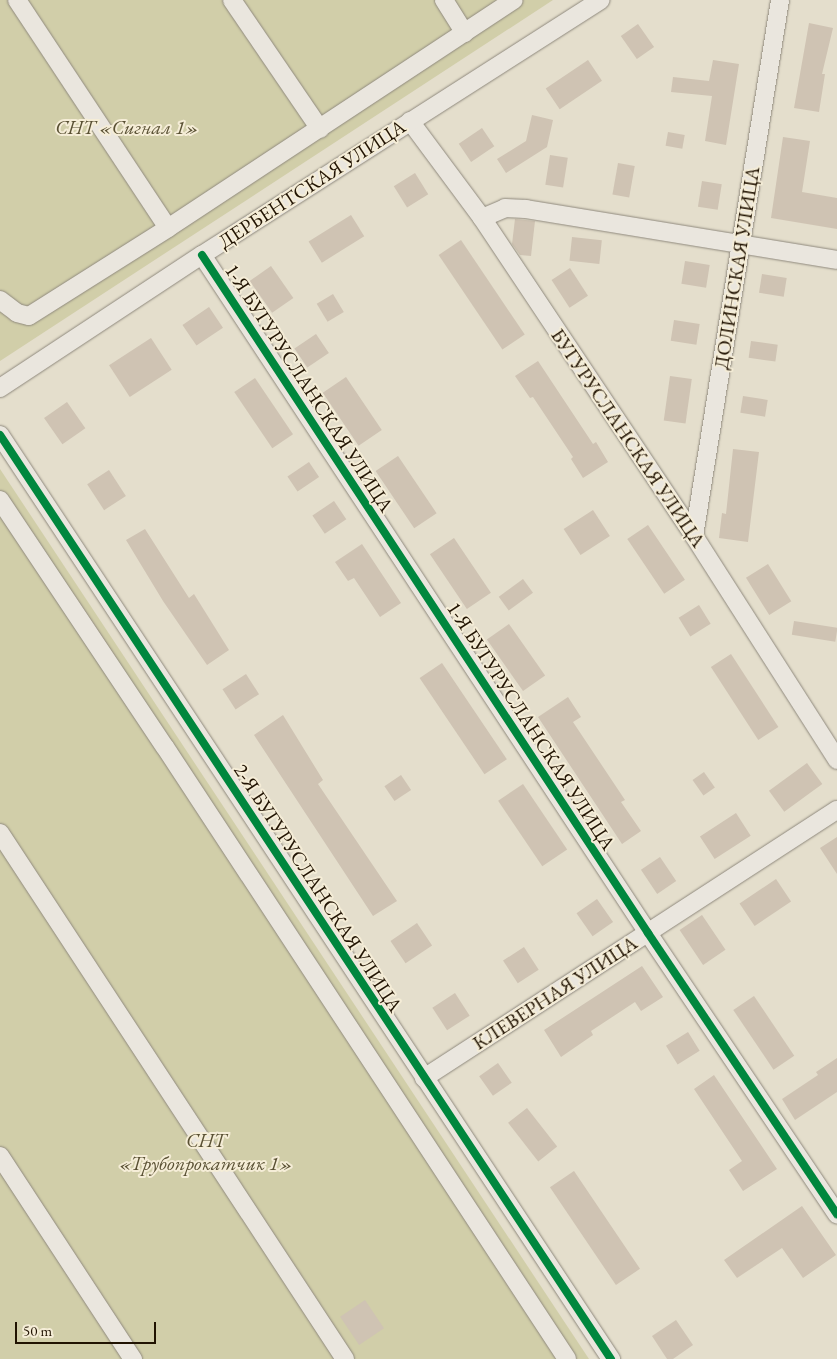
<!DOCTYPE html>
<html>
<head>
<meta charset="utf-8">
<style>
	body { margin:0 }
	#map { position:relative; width:837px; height:1359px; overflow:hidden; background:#e4decc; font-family:"EB Garamond",serif }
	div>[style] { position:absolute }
	.green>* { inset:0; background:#d1cea9 }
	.building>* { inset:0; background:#cfc3b3; transform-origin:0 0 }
	.roads { filter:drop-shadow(0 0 1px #8f897d) drop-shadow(0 0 1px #8f897d) }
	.minor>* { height:18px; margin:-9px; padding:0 9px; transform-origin:9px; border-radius:9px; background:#eae6de }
	.cycleway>* { height:8px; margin:-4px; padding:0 4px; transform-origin:4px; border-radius:4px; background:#00873e }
	span { translate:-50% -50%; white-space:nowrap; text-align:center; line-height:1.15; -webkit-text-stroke:4px #f5edd7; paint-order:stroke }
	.park-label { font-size:20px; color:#595033; font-style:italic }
	.street-label { font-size:20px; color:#211302 }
	.scale { position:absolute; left:15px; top:1322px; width:141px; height:22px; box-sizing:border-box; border:2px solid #211302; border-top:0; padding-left:6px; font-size:15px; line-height:18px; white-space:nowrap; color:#211302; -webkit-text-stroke:4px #f5edd7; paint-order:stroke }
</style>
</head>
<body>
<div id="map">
	<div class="green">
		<div style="clip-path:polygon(0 0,553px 0,0 361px)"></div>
		<div style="clip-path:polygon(0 469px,589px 1359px,0 1359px)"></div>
	</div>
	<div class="building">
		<div style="clip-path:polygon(809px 23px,833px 28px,822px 74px,825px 74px,819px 112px,794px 108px)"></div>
		<div style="left:638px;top:24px;width:28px;height:21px;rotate:55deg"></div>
		<div style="left:588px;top:60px;width:25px;height:51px;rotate:56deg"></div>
		<div style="clip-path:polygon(713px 60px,739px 64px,726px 145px,705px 141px,712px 96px,671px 92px,673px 77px,709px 81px)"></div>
		<div style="clip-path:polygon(532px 115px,553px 120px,547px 147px,506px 173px,497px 159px,526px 141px)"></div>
		<div style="left:482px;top:128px;width:22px;height:28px;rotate:56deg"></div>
		<div style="left:668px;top:132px;width:17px;height:14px;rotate:10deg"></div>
		<div style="clip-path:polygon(783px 137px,810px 141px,802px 192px,837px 198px,837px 229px,771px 218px)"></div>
		<div style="left:550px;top:155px;width:18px;height:30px;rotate:9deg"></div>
		<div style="left:618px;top:163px;width:17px;height:32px;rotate:10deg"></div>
		<div style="left:415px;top:173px;width:25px;height:25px;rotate:58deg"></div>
		<div style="left:702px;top:181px;width:20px;height:26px;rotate:9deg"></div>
		<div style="left:351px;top:215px;width:25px;height:50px;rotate:58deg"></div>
		<div style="clip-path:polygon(515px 219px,535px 221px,531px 256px,520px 255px,512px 244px)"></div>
		<div style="left:572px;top:237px;width:30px;height:24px;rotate:6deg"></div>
		<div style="left:461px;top:240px;width:114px;height:27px;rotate:56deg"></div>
		<div style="left:685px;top:261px;width:25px;height:23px;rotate:9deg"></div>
		<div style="left:271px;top:266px;width:39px;height:26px;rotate:55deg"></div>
		<div style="left:570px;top:268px;width:33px;height:22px;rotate:57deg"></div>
		<div style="left:762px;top:274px;width:25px;height:19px;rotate:9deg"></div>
		<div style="left:333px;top:294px;width:21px;height:19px;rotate:59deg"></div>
		<div style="left:209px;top:307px;width:25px;height:32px;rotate:56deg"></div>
		<div style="left:674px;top:320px;width:26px;height:21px;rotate:9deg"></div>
		<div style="left:316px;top:334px;width:23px;height:26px;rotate:56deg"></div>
		<div style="left:151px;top:338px;width:38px;height:50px;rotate:57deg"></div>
		<div style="left:751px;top:341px;width:27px;height:17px;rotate:8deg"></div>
		<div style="clip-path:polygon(538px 361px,593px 444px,596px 442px,608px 462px,583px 478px,571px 459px,573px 457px,533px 397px,530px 398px,515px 376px)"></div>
		<div style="left:670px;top:376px;width:22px;height:45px;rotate:8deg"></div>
		<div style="left:346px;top:377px;width:64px;height:28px;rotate:56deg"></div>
		<div style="left:255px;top:378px;width:68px;height:25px;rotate:56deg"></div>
		<div style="left:743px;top:396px;width:25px;height:17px;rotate:9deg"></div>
		<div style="left:67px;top:402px;width:32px;height:28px;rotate:55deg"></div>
		<div style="clip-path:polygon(733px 449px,759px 452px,748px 542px,719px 538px,722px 513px,726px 514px)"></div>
		<div style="left:398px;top:456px;width:69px;height:27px;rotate:56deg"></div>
		<div style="left:309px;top:462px;width:18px;height:26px;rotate:56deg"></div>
		<div style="left:109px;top:470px;width:31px;height:26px;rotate:57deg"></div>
		<div style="left:334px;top:501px;width:22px;height:26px;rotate:56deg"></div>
		<div style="left:593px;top:510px;width:31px;height:35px;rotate:57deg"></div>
		<div style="left:648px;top:525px;width:66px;height:25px;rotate:56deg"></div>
		<div style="clip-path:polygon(145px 529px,189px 598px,194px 594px,229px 650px,207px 665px,163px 601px,126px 540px)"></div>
		<div style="left:454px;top:538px;width:66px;height:29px;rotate:56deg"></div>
		<div style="clip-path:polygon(362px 544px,401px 603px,380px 617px,354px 578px,348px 581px,335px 562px)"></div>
		<div style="left:768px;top:564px;width:44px;height:26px;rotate:58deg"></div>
		<div style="left:523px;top:579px;width:17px;height:30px;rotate:54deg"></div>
		<div style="left:699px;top:605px;width:22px;height:24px;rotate:58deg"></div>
		<div style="left:794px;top:621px;width:44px;height:14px;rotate:9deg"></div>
		<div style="left:509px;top:624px;width:63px;height:27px;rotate:55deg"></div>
		<div style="left:731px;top:654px;width:87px;height:24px;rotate:57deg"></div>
		<div style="left:442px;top:663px;width:116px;height:27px;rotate:56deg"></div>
		<div style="left:246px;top:674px;width:24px;height:28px;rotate:57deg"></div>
		<div style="clip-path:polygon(568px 697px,581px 717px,573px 722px,625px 800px,621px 802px,641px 831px,622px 844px,538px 717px)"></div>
		<div style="clip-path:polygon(283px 715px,323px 780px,318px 784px,397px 901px,373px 916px,254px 735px)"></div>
		<div style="left:807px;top:763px;width:26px;height:47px;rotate:54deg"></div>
		<div style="left:704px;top:772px;width:19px;height:14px;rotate:55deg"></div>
		<div style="left:401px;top:775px;width:18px;height:20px;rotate:56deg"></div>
		<div style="left:523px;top:784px;width:79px;height:30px;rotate:56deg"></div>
		<div style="left:736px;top:813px;width:27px;height:43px;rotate:57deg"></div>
		<div style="clip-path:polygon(837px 837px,837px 874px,820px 848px)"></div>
		<div style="left:660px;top:857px;width:29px;height:23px;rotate:56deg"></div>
		<div style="left:776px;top:879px;width:27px;height:44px;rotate:56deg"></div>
		<div style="left:597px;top:899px;width:28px;height:25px;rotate:55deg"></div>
		<div style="left:702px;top:915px;width:42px;height:27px;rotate:56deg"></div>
		<div style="left:417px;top:923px;width:27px;height:32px;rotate:56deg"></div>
		<div style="left:524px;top:947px;width:27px;height:25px;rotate:57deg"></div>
		<div style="clip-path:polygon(642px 966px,663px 997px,641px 1011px,635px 1002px,591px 1031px,593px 1035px,561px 1057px,544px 1030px)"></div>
		<div style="left:455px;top:993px;width:27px;height:27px;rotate:57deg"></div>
		<div style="left:754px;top:996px;width:72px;height:25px;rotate:56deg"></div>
		<div style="left:688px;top:1032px;width:22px;height:26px;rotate:58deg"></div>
		<div style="clip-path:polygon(837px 1058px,837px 1092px,795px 1120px,782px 1099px,818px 1075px,816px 1072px)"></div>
		<div style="left:498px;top:1063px;width:24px;height:23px;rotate:55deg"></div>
		<div style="clip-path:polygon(714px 1075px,777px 1169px,743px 1191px,729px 1170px,742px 1161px,694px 1089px)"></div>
		<div style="left:527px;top:1108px;width:49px;height:24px;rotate:52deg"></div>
		<div style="left:574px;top:1171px;width:118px;height:29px;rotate:56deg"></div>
		<div style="clip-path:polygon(802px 1206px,836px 1255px,803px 1278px,782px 1248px,737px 1278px,724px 1260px)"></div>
		<div style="left:365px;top:1300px;width:34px;height:30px;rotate:56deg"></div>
		<div style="clip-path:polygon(676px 1320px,693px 1345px,673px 1359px,667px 1359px,652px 1336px)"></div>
	</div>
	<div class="roads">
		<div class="minor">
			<div style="left:17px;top:0;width:273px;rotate:56.5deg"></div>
			<div style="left:232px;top:0;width:156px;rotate:55.7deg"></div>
			<div style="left:444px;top:0;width:39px;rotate:58deg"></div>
			<div style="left:410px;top:121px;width:121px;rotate:53.4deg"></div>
			<div style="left:482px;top:218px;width:382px;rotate:56.3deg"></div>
			<div style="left:694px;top:536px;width:266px;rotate:57.4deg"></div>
			<div style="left:482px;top:218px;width:25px;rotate:-23deg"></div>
			<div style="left:505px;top:208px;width:21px;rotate:3deg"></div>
			<div style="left:526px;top:209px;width:315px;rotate:9.3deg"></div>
			<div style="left:202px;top:255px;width:812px;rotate:56.66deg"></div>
			<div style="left:648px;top:933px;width:339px;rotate:56.1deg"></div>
			<div style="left:0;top:300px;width:21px;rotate:37deg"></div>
			<div style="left:17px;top:313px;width:12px;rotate:14deg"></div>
			<div style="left:29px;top:316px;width:165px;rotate:-32.3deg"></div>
			<div style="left:168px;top:228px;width:414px;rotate:-33.4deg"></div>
			<div style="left:0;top:388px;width:242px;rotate:-33.4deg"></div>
			<div style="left:202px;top:255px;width:473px;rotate:-32.6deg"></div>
			<div style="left:0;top:435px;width:1108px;rotate:56.53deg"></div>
			<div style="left:0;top:500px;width:297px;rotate:56.3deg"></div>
			<div style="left:165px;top:747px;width:732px;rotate:56.7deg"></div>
			<div style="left:694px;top:536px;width:543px;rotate:-80.88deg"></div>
			<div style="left:0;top:833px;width:629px;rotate:56.74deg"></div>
			<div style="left:424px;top:1078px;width:492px;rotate:-33deg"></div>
			<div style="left:0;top:1156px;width:243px;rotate:56.8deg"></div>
		</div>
	</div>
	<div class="cycleway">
		<div style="left:202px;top:255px;width:812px;rotate:56.66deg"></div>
		<div style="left:648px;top:933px;width:339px;rotate:56.1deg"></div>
		<div style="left:0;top:435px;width:1108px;rotate:56.53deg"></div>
	</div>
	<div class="park-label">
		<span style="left:127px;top:127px">СНТ «Сигнал 1»</span>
		<span style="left:206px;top:1152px">СНТ<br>«Трубопрокатчик 1»</span>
	</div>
	<div class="street-label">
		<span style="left:312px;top:184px;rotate:-33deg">ДЕРБЕНТСКАЯ УЛИЦА</span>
		<span style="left:737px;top:268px;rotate:-81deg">ДОЛИНСКАЯ УЛИЦА</span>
		<span style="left:309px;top:388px;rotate:57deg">1-Я БУГУРУСЛАНСКАЯ УЛИЦА</span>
		<span style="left:628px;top:438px;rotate:56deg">БУГУРУСЛАНСКАЯ УЛИЦА</span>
		<span style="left:531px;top:726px;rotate:57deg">1-Я БУГУРУСЛАНСКАЯ УЛИЦА</span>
		<span style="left:318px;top:888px;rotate:57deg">2-Я БУГУРУСЛАНСКАЯ УЛИЦА</span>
		<span style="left:555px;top:993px;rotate:-33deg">КЛЕВЕРНАЯ УЛИЦА</span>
	</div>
	<div class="scale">50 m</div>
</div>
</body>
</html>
